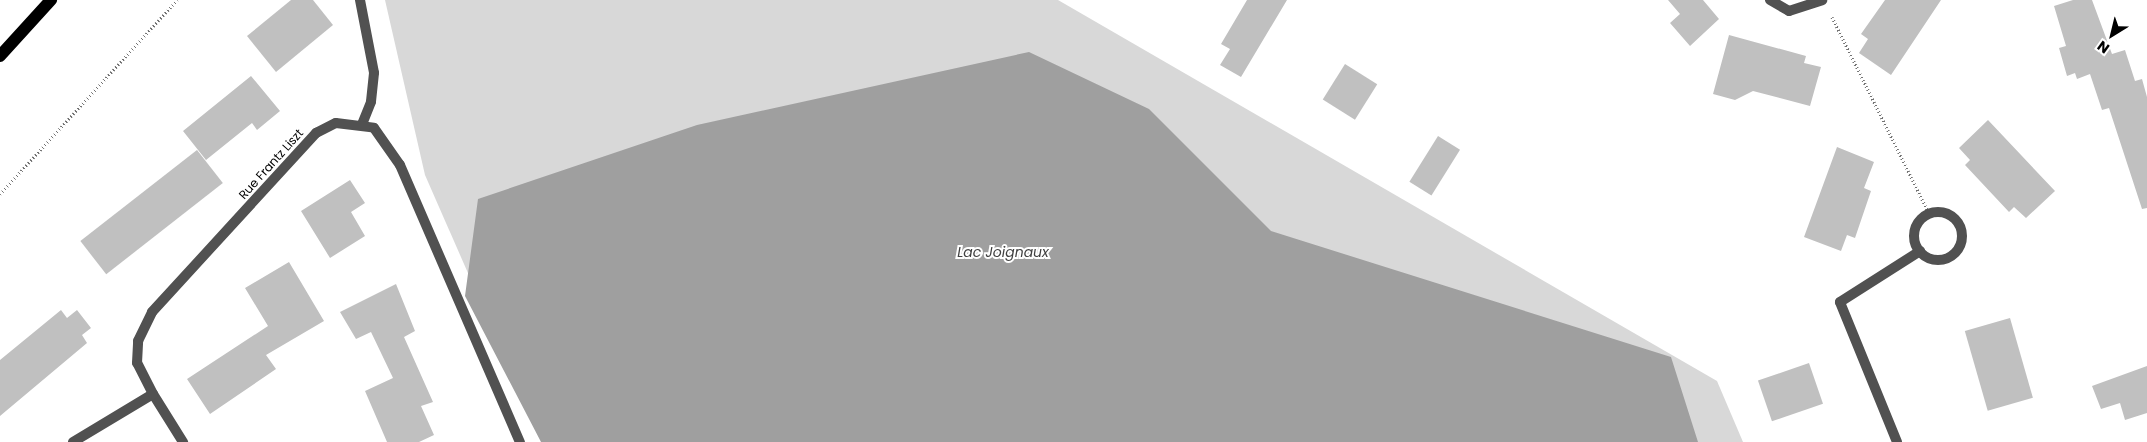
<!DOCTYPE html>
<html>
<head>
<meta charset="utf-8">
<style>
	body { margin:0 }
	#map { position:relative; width:2147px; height:442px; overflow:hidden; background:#fff; font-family:Poppins,sans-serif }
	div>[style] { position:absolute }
	.green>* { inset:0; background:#d8d8d8 }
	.water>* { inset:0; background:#9f9f9f }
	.building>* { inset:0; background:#c0c0c0; transform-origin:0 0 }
	.path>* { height:3px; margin-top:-1.5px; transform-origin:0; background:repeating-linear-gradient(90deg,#737373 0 1px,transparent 0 3.5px) }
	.minor>* { height:10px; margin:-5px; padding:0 5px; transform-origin:5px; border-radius:5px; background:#515151 }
	.minor>.ring { margin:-5px; padding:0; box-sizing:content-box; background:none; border:10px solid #515151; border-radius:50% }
	.primary>* { height:12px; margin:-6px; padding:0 6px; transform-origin:6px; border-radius:6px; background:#000 }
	span { translate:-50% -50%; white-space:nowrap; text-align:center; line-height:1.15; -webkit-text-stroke:4px #fff; paint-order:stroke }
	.street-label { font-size:12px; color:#000 }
	.water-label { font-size:14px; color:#404040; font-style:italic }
	.north { position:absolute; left:2087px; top:10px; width:50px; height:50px; -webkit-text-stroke:4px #fff; paint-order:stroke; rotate:216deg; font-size:14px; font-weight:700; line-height:20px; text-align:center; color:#000 }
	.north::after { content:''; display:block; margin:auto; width:18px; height:22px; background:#000; clip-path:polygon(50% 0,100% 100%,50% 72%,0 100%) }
</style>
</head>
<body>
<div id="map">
	<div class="green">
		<div style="clip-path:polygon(385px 0,1058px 0,1717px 381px,1743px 442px,542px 442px,425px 175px)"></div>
	</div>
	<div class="water">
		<div style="clip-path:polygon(1029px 52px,1149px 109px,1271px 231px,1671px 357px,1698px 442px,541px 442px,465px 296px,478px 199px,697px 125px)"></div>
	</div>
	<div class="building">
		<div style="clip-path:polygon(291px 0,313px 0,333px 25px,276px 72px,247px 36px)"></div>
		<div style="clip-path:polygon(1247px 0,1287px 0,1241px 77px,1220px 65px,1230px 49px,1221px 44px)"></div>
		<div style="clip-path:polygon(1668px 0,1703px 0,1719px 19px,1690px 46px,1670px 23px,1680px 14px)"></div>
		<div style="clip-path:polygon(1885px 0,1941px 0,1891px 75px,1859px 53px,1868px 39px,1861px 34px)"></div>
		<div style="clip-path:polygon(2073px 0,2092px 0,2112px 54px,2125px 50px,2135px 81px,2142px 79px,2147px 97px,2147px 208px,2142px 209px,2109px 108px,2102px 110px,2090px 74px,2077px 79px,2075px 73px,2067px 76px,2059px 48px,2066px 46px,2054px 6px)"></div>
		<div style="clip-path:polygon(1729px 35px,1806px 56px,1804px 63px,1821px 67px,1810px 106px,1753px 91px,1735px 100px,1713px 94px)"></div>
		<div style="left:1345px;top:64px;width:38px;height:42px;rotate:32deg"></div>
		<div style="clip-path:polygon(251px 76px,280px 111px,257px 130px,252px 123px,206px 160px,183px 131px)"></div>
		<div style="clip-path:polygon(1988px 120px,2055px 191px,2026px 218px,2014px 207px,2009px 212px,1965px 165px,1970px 160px,1959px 148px)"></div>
		<div style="left:1438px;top:136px;width:26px;height:54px;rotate:32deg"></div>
		<div style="clip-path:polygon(1837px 147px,1874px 162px,1864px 188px,1871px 191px,1855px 238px,1847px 235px,1841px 251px,1804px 237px)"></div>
		<div style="left:197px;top:150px;width:42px;height:148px;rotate:52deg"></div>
		<div style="clip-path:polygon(350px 180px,365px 203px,351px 212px,365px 236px,330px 258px,301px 211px)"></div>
		<div style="clip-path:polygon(289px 262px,324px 321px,266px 355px,276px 369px,210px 414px,187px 379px,268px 326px,245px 288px)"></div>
		<div style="clip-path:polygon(396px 284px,415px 331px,404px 337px,433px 402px,421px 406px,434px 435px,419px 442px,387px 442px,365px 391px,393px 378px,371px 332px,356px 339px,340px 312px)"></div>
		<div style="clip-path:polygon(61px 310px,67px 318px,77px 310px,91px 328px,82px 335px,87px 343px,0 416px,0 360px)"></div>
		<div style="left:2010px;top:318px;width:83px;height:47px;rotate:74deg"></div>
		<div style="left:1809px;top:363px;width:43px;height:54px;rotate:71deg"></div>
		<div style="clip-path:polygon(2147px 366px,2147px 413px,2125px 420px,2120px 403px,2101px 409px,2092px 386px)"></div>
	</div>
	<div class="path">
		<div style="left:1832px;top:17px;width:219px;rotate:63.7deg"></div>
		<div style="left:0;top:194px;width:263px;rotate:-47.6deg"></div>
	</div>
	<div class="minor">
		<div style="left:360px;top:0;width:74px;rotate:79.1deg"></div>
		<div style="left:374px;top:73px;width:29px;rotate:96deg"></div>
		<div style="left:371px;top:102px;width:24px;rotate:112deg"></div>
		<div style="left:1770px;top:0;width:22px;rotate:30deg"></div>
		<div style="left:1789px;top:11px;width:35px;rotate:-18deg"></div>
		<div class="ring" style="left:1914px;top:212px;width:38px;height:38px"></div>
		<div style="left:153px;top:394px;width:57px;rotate:58deg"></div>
		<div style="left:73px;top:442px;width:93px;rotate:-31deg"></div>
		<div style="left:153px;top:394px;width:35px;rotate:-117deg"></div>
		<div style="left:137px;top:363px;width:22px;rotate:-87deg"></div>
		<div style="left:138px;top:341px;width:32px;rotate:-64deg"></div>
		<div style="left:152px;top:312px;width:243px;rotate:-47.5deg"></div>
		<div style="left:316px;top:133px;width:22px;rotate:-27deg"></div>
		<div style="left:336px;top:123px;width:38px;rotate:7deg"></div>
		<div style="left:374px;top:128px;width:45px;rotate:54.9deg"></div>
		<div style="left:400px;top:165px;width:302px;rotate:66.6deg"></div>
		<div style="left:1897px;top:442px;width:151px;rotate:-112.2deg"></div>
		<div style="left:1840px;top:302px;width:95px;rotate:-32.5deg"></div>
	</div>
	<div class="primary">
		<div style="left:0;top:56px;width:76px;rotate:-47.7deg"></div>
	</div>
	<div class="street-label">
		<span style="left:271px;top:164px;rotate:-48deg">Rue Frantz Liszt</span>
	</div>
	<div class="water-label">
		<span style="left:1003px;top:252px">Lac Joignaux</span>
	</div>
	<div class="north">N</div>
</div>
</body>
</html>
